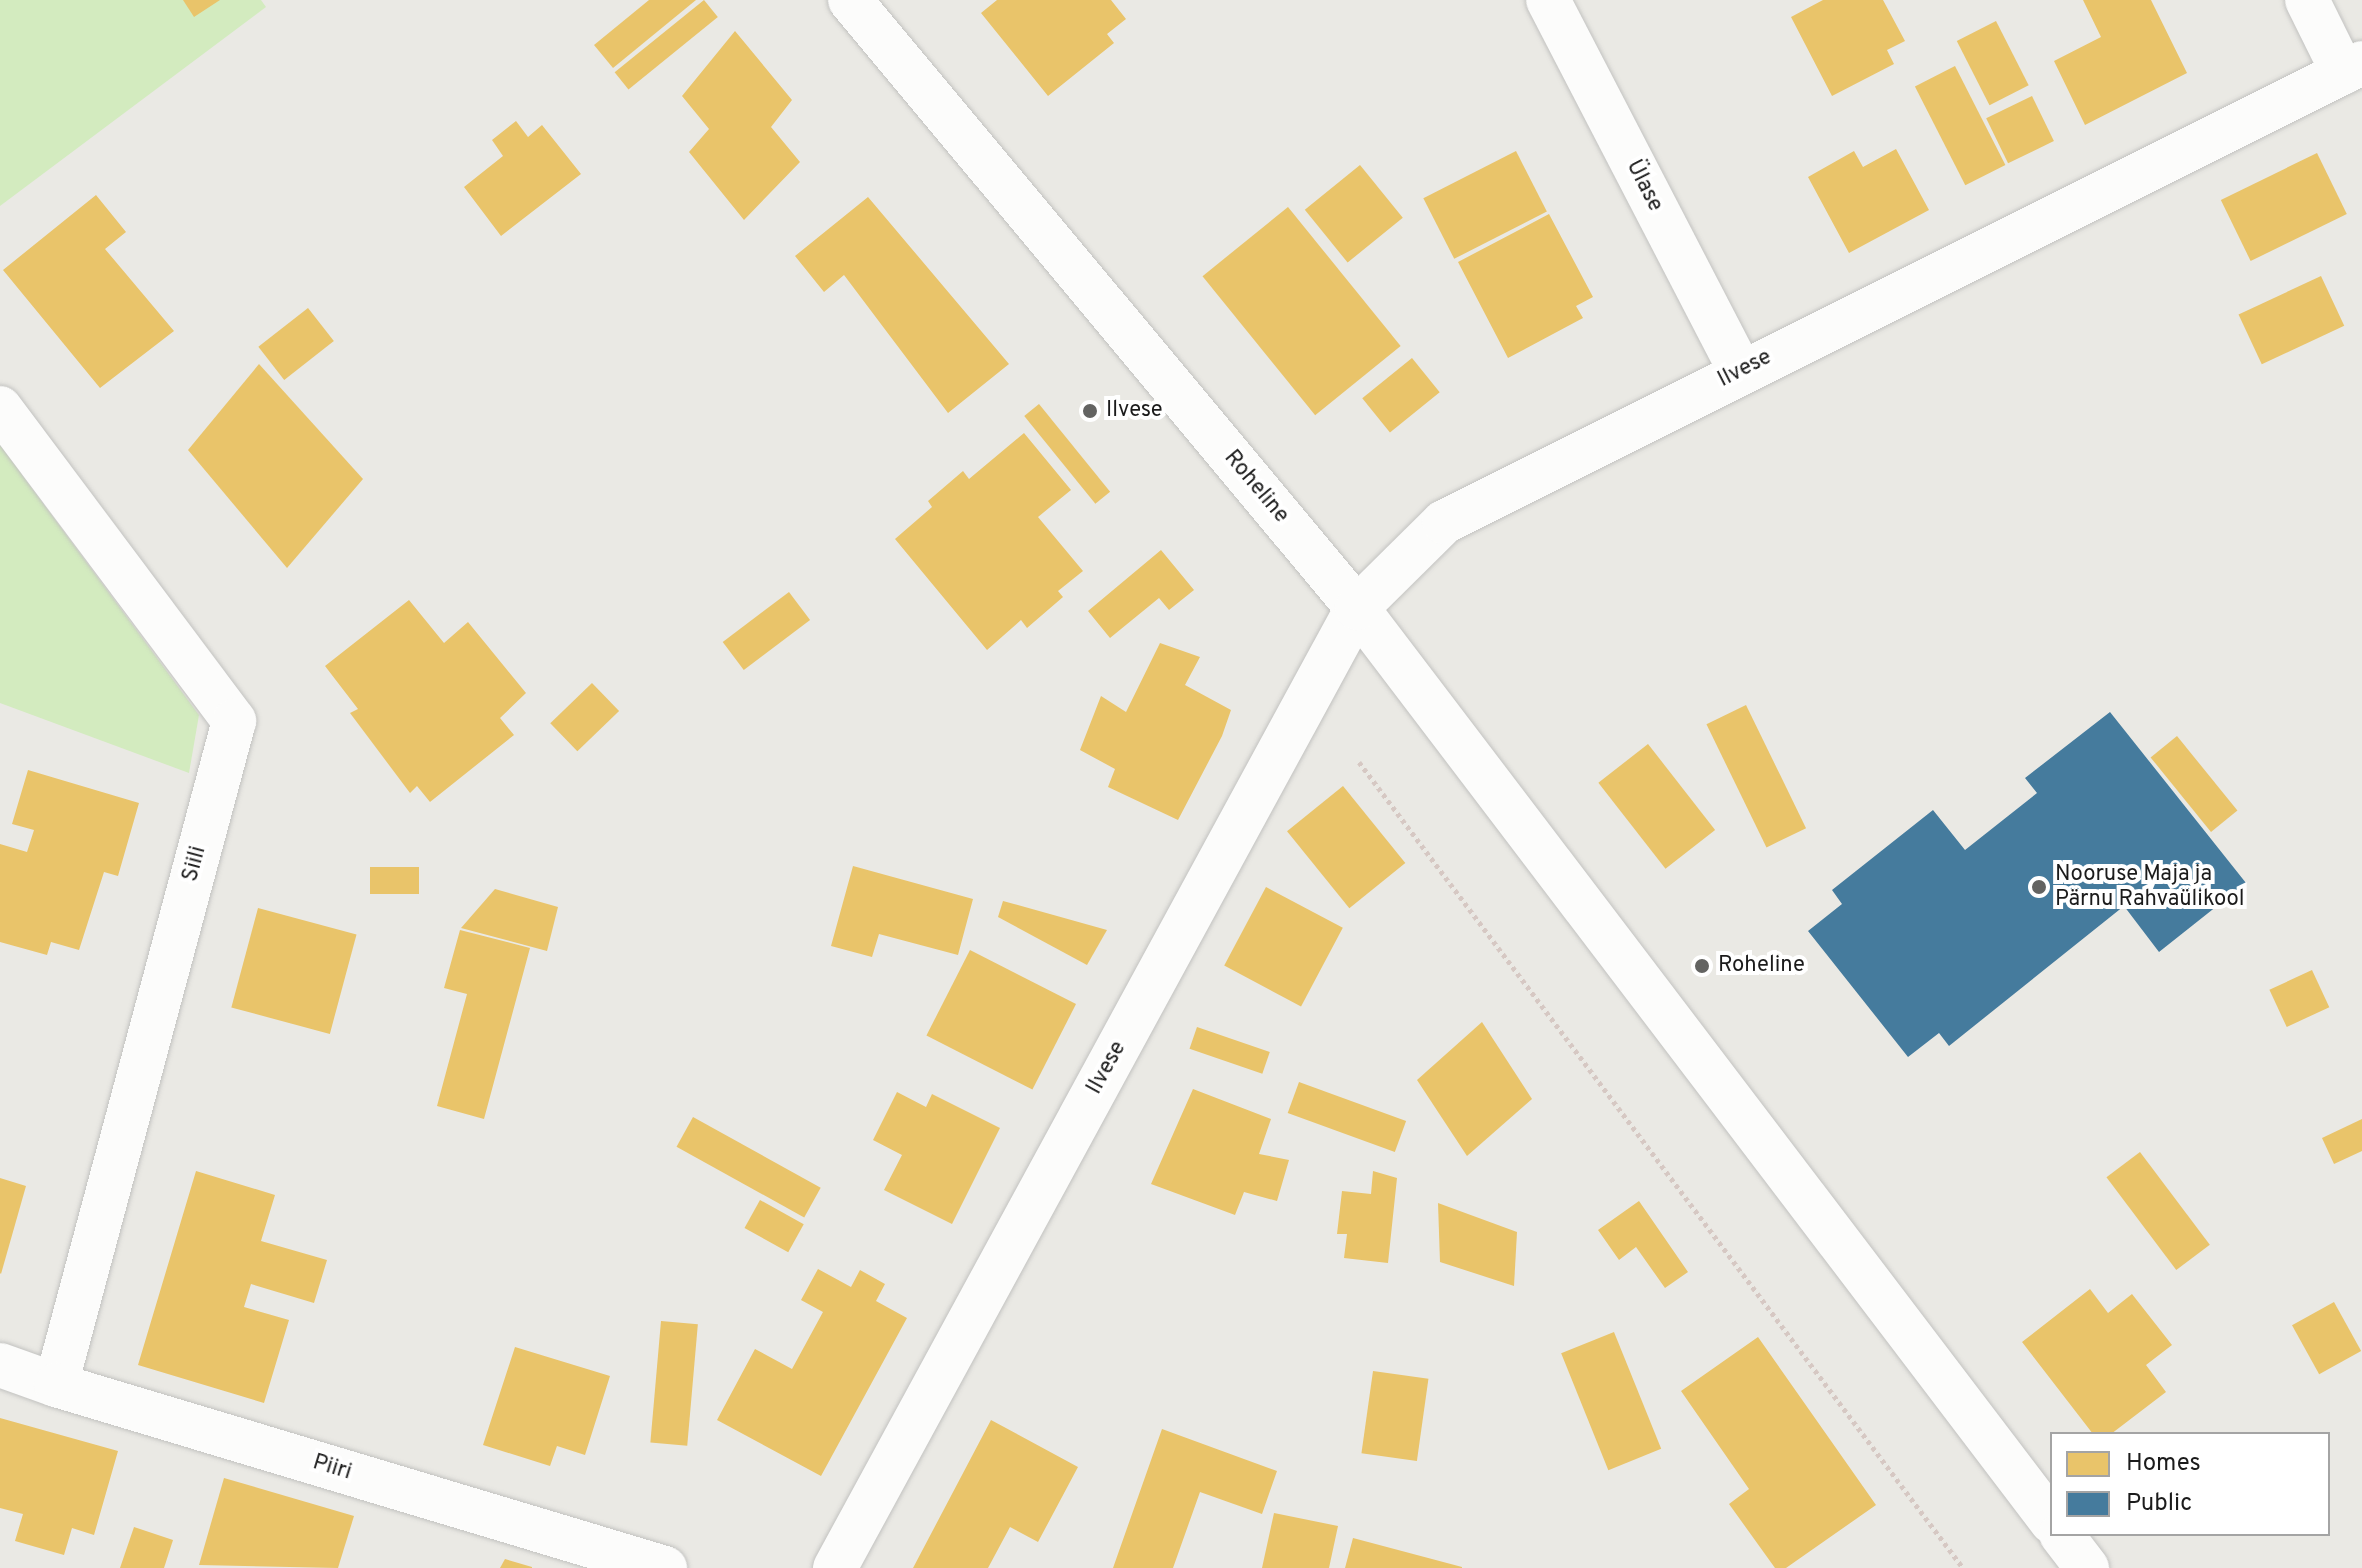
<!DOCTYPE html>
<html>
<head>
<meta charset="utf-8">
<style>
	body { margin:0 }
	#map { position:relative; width:2362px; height:1568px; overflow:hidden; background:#eae9e4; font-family:Overpass,sans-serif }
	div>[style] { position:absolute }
	.grass>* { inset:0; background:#d3ebbf }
	.homes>* { inset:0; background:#e9c46a; transform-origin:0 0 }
	.public>* { inset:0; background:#457b9d }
	.path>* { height:5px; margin-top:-2.5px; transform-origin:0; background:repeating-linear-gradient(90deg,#d6c8c3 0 4px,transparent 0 8px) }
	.roads { filter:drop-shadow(0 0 2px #c2c2c0) drop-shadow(0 0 2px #c2c2c0) }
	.street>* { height:44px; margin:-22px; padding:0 22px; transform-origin:22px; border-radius:22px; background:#fcfcfb }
	.dots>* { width:22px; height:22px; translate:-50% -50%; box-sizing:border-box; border:4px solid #fff; border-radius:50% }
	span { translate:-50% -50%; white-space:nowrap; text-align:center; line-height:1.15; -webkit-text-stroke:8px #fff; paint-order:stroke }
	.street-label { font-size:22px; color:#1b1b1b }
	.poi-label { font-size:22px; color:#1b1b1b }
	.left { translate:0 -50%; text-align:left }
	.legend { position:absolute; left:2050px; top:1432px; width:280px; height:104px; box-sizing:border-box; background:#fff; border:2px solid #a4a4a4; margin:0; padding:10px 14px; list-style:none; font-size:24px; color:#1b1b1b }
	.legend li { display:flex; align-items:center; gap:16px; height:40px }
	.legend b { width:40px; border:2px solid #a4a4a4 }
</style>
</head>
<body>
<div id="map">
	<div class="grass">
		<div style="clip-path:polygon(0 0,261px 0,266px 7px,0 206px)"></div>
		<div style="clip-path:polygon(0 445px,199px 715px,189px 773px,0 703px)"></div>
	</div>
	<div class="homes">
		<div style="clip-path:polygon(183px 0,220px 0,194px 17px)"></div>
		<div style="clip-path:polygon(649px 0,696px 0,613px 68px,594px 45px)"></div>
		<div style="left:704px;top:0;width:22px;height:115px;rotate:51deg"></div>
		<div style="clip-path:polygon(997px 0,1111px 0,1126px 19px,1107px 34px,1114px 43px,1048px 96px,981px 13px)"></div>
		<div style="clip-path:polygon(1823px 0,1883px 0,1905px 41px,1887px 50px,1894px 64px,1832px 96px,1791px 17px)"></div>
		<div style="clip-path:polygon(2083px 0,2151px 0,2187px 73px,2085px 125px,2054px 61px,2101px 37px)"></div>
		<div style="left:1996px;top:21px;width:72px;height:44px;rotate:63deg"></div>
		<div style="clip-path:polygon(735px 31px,792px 100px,771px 127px,800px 162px,744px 220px,689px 152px,709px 129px,682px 96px)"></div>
		<div style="left:1955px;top:66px;width:111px;height:45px;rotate:63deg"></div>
		<div style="left:2032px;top:96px;width:50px;height:51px;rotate:64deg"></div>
		<div style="clip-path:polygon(516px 121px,528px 137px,542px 125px,581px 174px,501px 236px,464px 187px,503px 156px,492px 140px)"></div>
		<div style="clip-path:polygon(1896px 149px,1929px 210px,1849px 253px,1808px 177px,1854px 151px,1863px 167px)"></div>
		<div style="left:1516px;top:151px;width:68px;height:104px;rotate:63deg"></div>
		<div style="left:2317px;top:153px;width:68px;height:107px;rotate:64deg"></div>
		<div style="left:1360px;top:165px;width:68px;height:71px;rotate:51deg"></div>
		<div style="clip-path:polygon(96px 195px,126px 232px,105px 249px,174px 331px,100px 388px,3px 270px)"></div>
		<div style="clip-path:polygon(868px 197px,1009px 364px,948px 413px,844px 275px,824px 292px,795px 256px)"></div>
		<div style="left:1288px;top:207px;width:179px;height:110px;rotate:51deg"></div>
		<div style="clip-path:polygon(1549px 214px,1593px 297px,1576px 306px,1583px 318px,1508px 358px,1458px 262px)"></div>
		<div style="left:2321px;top:276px;width:55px;height:91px;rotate:65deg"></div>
		<div style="left:308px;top:308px;width:42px;height:63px;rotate:52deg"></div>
		<div style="left:1412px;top:358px;width:44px;height:64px;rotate:51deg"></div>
		<div style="clip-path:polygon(259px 364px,363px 479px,287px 568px,188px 450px)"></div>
		<div style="left:1039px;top:404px;width:113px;height:19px;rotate:51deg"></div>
		<div style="clip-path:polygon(1024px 433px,1071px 490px,1038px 517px,1083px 571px,1058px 591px,1063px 597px,1027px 628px,1021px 620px,987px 650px,895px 539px,932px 507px,928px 501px,963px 471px,969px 479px)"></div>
		<div style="clip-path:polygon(1161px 550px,1194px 590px,1169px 610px,1159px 598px,1110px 638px,1088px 611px)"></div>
		<div style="left:789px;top:592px;width:35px;height:83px;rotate:53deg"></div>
		<div style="clip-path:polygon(409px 600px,444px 643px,468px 622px,526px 693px,500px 718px,514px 735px,430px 802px,417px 786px,410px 793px,350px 713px,358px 709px,325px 666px)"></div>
		<div style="clip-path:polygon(1160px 643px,1200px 657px,1185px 685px,1231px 710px,1222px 736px,1178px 820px,1108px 787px,1115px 769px,1080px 750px,1101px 696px,1126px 712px)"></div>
		<div style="left:592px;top:683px;width:39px;height:58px;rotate:46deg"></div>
		<div style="left:1746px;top:705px;width:137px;height:44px;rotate:64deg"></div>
		<div style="left:2177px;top:736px;width:96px;height:34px;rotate:51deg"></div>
		<div style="left:1648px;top:744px;width:109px;height:63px;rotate:52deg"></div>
		<div style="clip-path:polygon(28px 770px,139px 803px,118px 876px,104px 872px,79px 950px,51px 942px,47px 955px,0 942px,0 844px,27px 852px,34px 830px,12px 824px)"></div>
		<div style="left:1343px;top:786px;width:99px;height:72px;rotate:51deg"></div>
		<div style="clip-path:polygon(853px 866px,973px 899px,958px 955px,879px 934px,872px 957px,831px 946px)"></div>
		<div style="left:370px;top:867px;width:49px;height:27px"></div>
		<div style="left:1266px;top:887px;width:87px;height:89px;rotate:28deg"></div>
		<div style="clip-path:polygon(495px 889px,558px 907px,547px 951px,461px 928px)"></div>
		<div style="clip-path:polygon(1003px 901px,1014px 904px,1107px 930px,1087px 965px,998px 917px)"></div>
		<div style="left:258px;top:908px;width:102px;height:103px;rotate:15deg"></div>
		<div style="clip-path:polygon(460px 930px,530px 948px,484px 1119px,437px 1106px,467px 994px,444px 988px)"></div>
		<div style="left:970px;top:950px;width:119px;height:96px;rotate:27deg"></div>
		<div style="left:2312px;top:970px;width:41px;height:47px;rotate:65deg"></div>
		<div style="clip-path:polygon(1482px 1022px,1532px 1099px,1467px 1156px,1417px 1080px)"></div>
		<div style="left:1197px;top:1027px;width:77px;height:23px;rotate:19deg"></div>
		<div style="left:1299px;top:1082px;width:114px;height:33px;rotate:20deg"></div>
		<div style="clip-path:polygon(1193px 1089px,1271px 1119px,1259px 1154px,1289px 1160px,1277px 1201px,1244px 1192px,1235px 1215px,1151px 1184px)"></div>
		<div style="clip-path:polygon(897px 1092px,926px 1107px,932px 1094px,1000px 1128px,952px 1224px,884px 1190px,902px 1155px,873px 1140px)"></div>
		<div style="left:693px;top:1117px;width:146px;height:34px;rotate:29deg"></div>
		<div style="clip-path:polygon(2362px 1119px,2362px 1151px,2334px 1164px,2322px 1138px)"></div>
		<div style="left:2140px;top:1152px;width:116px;height:42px;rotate:53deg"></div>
		<div style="clip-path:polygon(196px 1171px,275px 1195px,261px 1241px,327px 1260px,314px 1303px,251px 1284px,244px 1307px,289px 1320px,264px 1403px,138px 1365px)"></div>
		<div style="clip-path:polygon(1373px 1171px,1397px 1178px,1388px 1263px,1344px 1258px,1347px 1234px,1337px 1234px,1342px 1191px,1371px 1194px)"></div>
		<div style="clip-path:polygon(0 1178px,26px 1186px,1px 1274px,0 1273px)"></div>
		<div style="left:760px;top:1200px;width:50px;height:32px;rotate:29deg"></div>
		<div style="clip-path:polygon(1639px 1201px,1688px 1272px,1665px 1288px,1636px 1247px,1619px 1260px,1598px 1230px)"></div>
		<div style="clip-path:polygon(1438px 1203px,1517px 1232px,1514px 1286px,1440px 1262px)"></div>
		<div style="clip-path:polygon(818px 1269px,851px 1287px,860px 1270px,885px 1284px,876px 1301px,907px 1318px,821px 1476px,717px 1420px,755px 1349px,792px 1369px,823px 1312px,801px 1300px)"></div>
		<div style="clip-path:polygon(2090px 1289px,2108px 1313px,2132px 1294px,2172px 1345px,2146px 1365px,2166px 1392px,2111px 1434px,2093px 1434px,2022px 1342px)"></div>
		<div style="left:2334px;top:1302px;width:56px;height:48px;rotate:61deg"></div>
		<div style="left:661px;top:1321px;width:37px;height:122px;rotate:5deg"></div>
		<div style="left:1614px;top:1332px;width:126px;height:57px;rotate:68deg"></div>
		<div style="clip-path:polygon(1758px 1337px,1876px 1505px,1786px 1568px,1775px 1568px,1729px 1504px,1749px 1489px,1681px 1391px)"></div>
		<div style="clip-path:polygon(515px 1347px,610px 1376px,585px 1455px,557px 1446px,550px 1466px,483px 1445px)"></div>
		<div style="left:1373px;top:1371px;width:56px;height:83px;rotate:8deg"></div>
		<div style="clip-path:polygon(0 1418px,118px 1451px,94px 1535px,72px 1528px,64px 1555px,15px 1541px,23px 1514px,0 1508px)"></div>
		<div style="clip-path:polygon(991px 1420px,1078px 1467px,1038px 1542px,1010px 1527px,988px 1568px,913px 1568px)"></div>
		<div style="clip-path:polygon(1162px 1429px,1277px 1471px,1262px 1514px,1200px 1492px,1173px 1568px,1113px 1568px)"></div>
		<div style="clip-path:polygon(224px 1478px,354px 1516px,338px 1568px,199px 1565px)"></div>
		<div style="clip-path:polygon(1274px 1513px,1338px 1526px,1329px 1568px,1262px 1568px)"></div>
		<div style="clip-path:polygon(134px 1527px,173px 1540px,164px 1568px,120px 1568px)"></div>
		<div style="clip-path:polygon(1353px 1538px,1462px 1567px,1462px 1568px,1345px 1568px)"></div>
		<div style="clip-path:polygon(505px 1559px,532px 1567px,532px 1568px,500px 1568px)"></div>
	</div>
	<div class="public">
		<div style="clip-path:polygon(2110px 712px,2246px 883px,2159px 952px,2124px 906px,1949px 1046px,1939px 1033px,1908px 1057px,1808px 931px,1842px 904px,1832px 890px,1933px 810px,1965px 850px,2037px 793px,2025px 778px)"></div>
	</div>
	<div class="path">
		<div style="left:1359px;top:762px;width:1007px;rotate:53.15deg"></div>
	</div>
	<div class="roads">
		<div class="street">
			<div style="left:850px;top:0;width:792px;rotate:50.18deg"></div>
			<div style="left:1357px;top:608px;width:1148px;rotate:52.75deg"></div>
			<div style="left:1548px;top:0;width:418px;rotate:62.6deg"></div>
			<div style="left:2307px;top:0;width:81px;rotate:63.7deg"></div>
			<div style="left:0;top:408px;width:391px;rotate:53.2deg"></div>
			<div style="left:234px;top:721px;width:687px;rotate:105.01deg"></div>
			<div style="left:0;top:1365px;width:59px;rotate:19.7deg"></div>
			<div style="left:56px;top:1385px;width:636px;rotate:16.73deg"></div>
			<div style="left:2061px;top:1534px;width:43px;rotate:52.6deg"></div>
			<div style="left:835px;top:1568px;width:1093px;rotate:-61.46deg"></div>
			<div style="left:1357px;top:608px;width:122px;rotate:-44.7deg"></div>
			<div style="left:1444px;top:522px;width:1026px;rotate:-26.57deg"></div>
		</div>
	</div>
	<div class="dots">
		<div style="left:1090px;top:411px;background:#636361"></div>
		<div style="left:2039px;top:887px;background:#636361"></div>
		<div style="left:1702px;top:966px;background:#636361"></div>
	</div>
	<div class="street-label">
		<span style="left:1644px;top:186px;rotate:63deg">Ülase</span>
		<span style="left:1745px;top:369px;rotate:-27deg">Ilvese</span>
		<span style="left:1256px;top:487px;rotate:50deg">Roheline</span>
		<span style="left:195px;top:864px;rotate:-75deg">Siili</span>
		<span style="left:1107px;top:1068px;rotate:-61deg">Ilvese</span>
		<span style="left:332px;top:1468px;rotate:17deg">Piiri</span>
	</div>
	<div class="poi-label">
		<span class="left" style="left:1106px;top:411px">Ilvese</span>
		<span class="left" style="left:2055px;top:887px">Nooruse Maja ja<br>Pärnu Rahvaülikool</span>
		<span class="left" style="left:1718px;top:966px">Roheline</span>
	</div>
	<ul class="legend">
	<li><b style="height:22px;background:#e9c46a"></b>Homes</li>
	<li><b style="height:22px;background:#457b9d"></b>Public</li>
	</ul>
</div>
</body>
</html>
